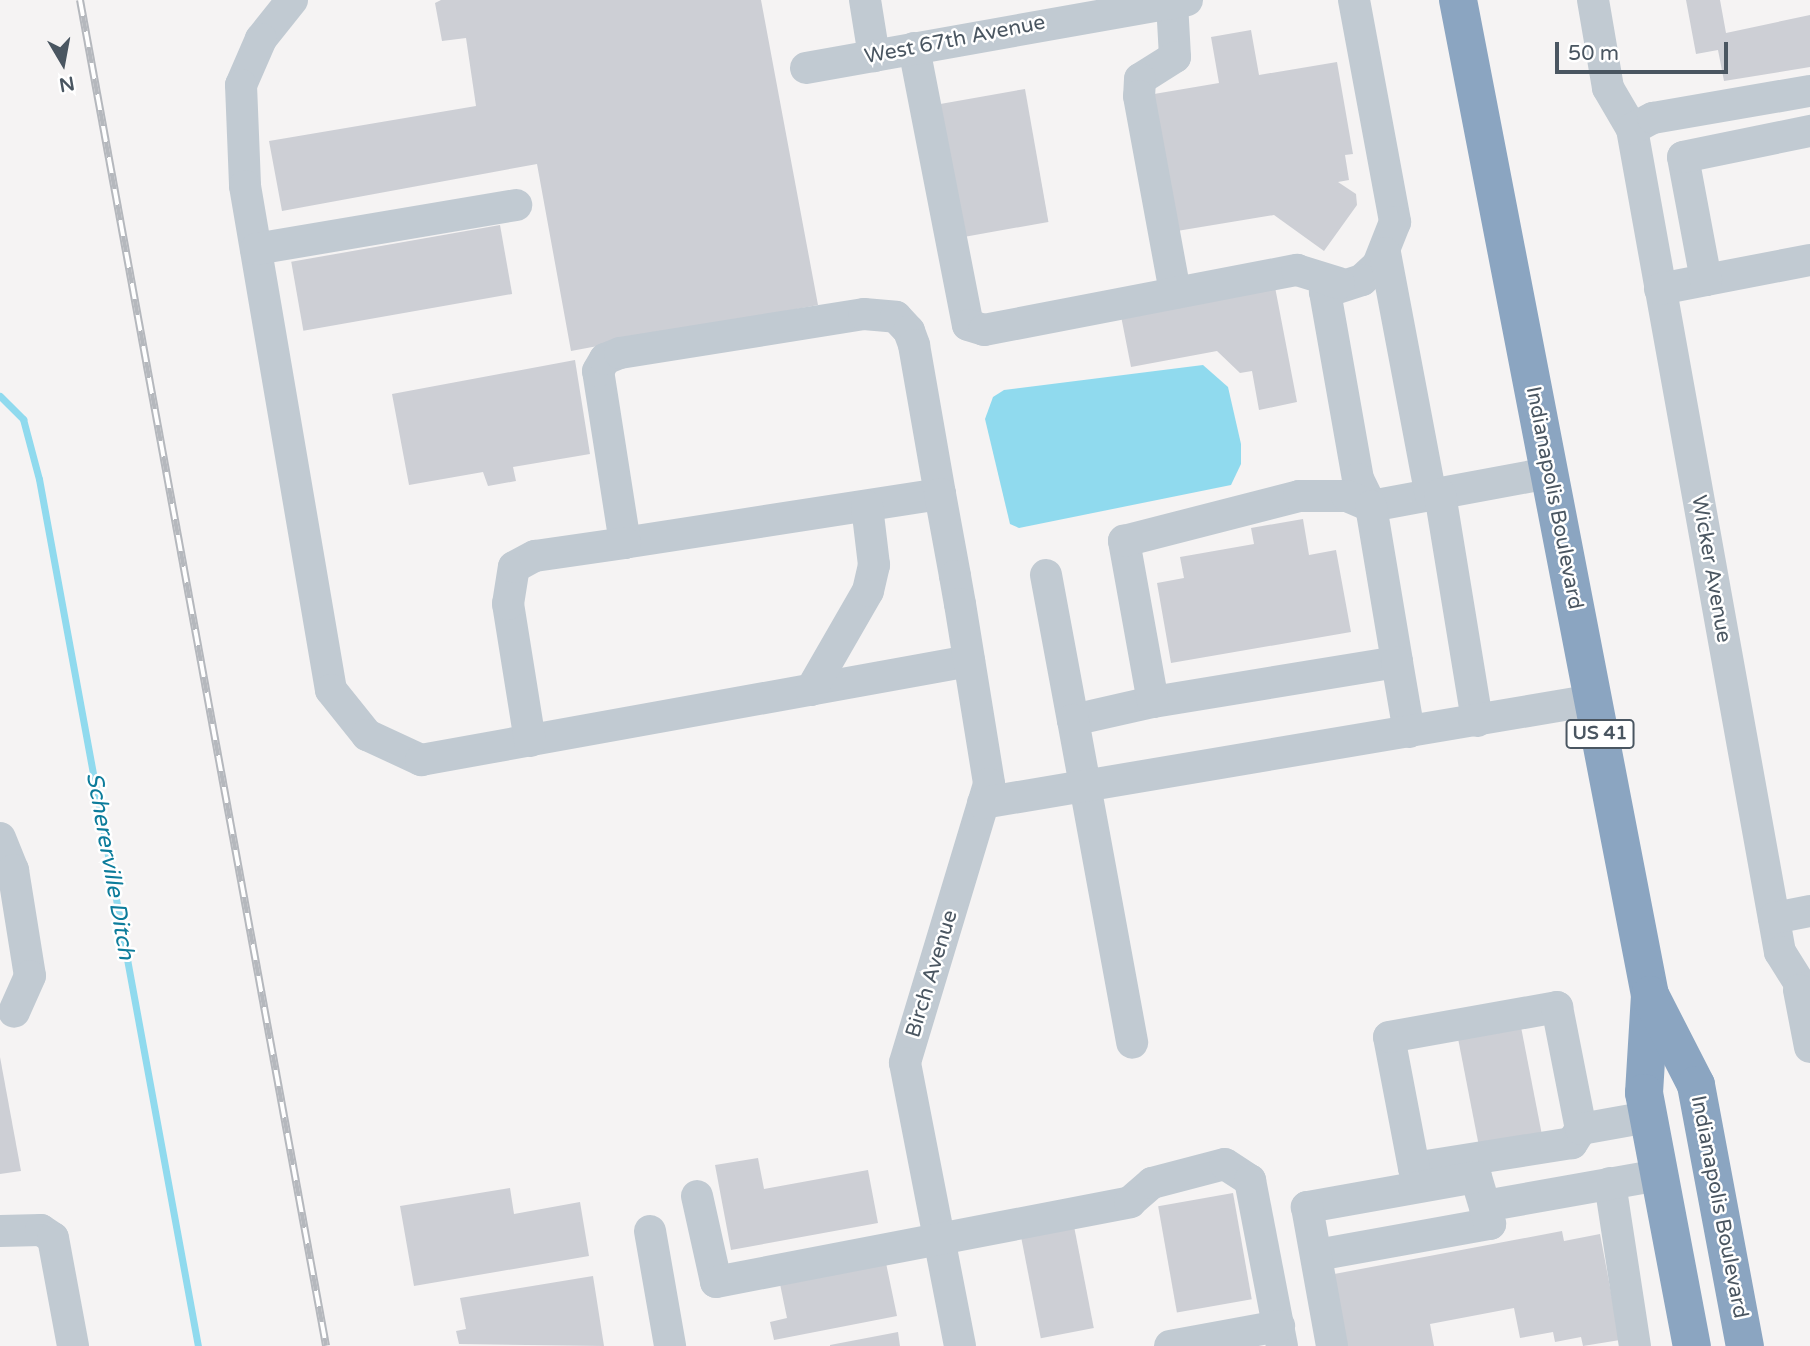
<!DOCTYPE html>
<html>
<head>
<meta charset="utf-8">
<style>
	body { margin:0 }
	#map { position:relative; width:1810px; height:1346px; overflow:hidden; background:#f5f3f3; font-family:"Varela Round",sans-serif }
	div>[style] { position:absolute }
	.water>* { inset:0; background:#90daee }
	.stream>* { height:7px; margin:-3.5px; padding:0 3.5px; transform-origin:3.5px; border-radius:3.5px; background:#90daee }
	.building>* { inset:0; background:#cdcfd5; transform-origin:0 0 }
	.minor>* { height:32px; margin:-16px; padding:0 16px; transform-origin:16px; border-radius:16px; background:#c1cad2 }
	.highway>* { height:38px; margin:-19px; padding:0 19px; transform-origin:19px; border-radius:19px; background:#8ba5c1 }
	.rail>* { height:8px; margin-top:-4px; transform-origin:0; background:repeating-linear-gradient(90deg,#fff 0 16px,#b5b8bd 0 32px); box-sizing:border-box; border-block:2px solid #b5b8bd }
	span { translate:-50% -50%; white-space:nowrap; text-align:center; line-height:1.15; -webkit-text-stroke:5px #fff; paint-order:stroke }
	.shield-label span { padding:2px 5px; background:#fff; border:2px solid; border-radius:5px; -webkit-text-stroke-width:0 }
	.shield-label { font-size:19px; color:#4a5661; font-weight:700 }
	.street-label { font-size:21px; color:#4a5661 }
	.water-label { font-size:23px; color:#0c7c9b; font-style:italic }
	.north { position:absolute; left:28px; top:28px; width:70px; height:70px; -webkit-text-stroke:5px #fff; paint-order:stroke; rotate:170deg; font-size:19px; font-weight:700; line-height:28px; text-align:center; color:#4a5661 }
	.north::after { content:''; display:block; margin:auto; width:24px; height:32px; background:#4a5661; clip-path:polygon(50% 0,100% 100%,50% 72%,0 100%) }
	.scale { position:absolute; left:1555px; top:42px; width:173px; height:32px; box-sizing:border-box; border:4px solid #4a5661; border-top:0; padding-left:9px; font-size:21px; line-height:24px; white-space:nowrap; color:#4a5661; -webkit-text-stroke:5px #fff; paint-order:stroke }
</style>
</head>
<body>
<div id="map">
	<div class="water">
		<div style="clip-path:polygon(1203px 365px,1228px 387px,1241px 444px,1241px 464px,1231px 485px,1019px 528px,1010px 524px,985px 419px,993px 397px,1004px 390px)"></div>
	</div>
	<div class="stream">
		<div style="left:0;top:396px;width:33px;rotate:45deg"></div>
		<div style="left:23px;top:419px;width:62px;rotate:75.1deg"></div>
		<div style="left:39px;top:479px;width:881px;rotate:79.61deg"></div>
	</div>
	<div class="building">
		<div style="clip-path:polygon(441px 0,761px 0,818px 305px,571px 351px,537px 164px,282px 211px,269px 141px,476px 106px,466px 38px,442px 41px,435px 3px)"></div>
		<div style="clip-path:polygon(1686px 0,1720px 0,1726px 33px,1810px 15px,1810px 67px,1724px 81px,1718px 50px,1696px 54px)"></div>
		<div style="clip-path:polygon(1251px 30px,1259px 75px,1337px 62px,1353px 154px,1345px 155px,1349px 180px,1338px 182px,1356px 194px,1357px 205px,1324px 251px,1274px 215px,1177px 231px,1154px 94px,1219px 83px,1211px 37px)"></div>
		<div style="left:1025px;top:89px;width:135px;height:86px;rotate:80deg"></div>
		<div style="left:500px;top:225px;width:70px;height:212px;rotate:80deg"></div>
		<div style="clip-path:polygon(1275px 287px,1297px 402px,1259px 410px,1252px 371px,1240px 373px,1217px 351px,1131px 367px,1121px 316px)"></div>
		<div style="clip-path:polygon(575px 360px,590px 454px,513px 467px,516px 481px,488px 486px,483px 472px,409px 485px,392px 394px)"></div>
		<div style="clip-path:polygon(1303px 519px,1309px 555px,1336px 550px,1351px 632px,1171px 663px,1157px 583px,1184px 578px,1180px 557px,1254px 544px,1251px 528px)"></div>
		<div style="left:1521px;top:1027px;width:111px;height:64px;rotate:79deg"></div>
		<div style="clip-path:polygon(0 1057px,21px 1171px,0 1174px)"></div>
		<div style="clip-path:polygon(758px 1158px,764px 1189px,868px 1170px,878px 1223px,731px 1250px,715px 1165px)"></div>
		<div style="clip-path:polygon(510px 1188px,514px 1214px,580px 1202px,589px 1256px,414px 1286px,400px 1206px)"></div>
		<div style="left:1233px;top:1193px;width:108px;height:76px;rotate:80deg"></div>
		<div style="left:1073px;top:1221px;width:109px;height:54px;rotate:79deg"></div>
		<div style="clip-path:polygon(1562px 1231px,1564px 1241px,1600px 1234px,1620px 1340px,1583px 1346px,1581px 1337px,1555px 1342px,1553px 1332px,1520px 1338px,1514px 1308px,1430px 1324px,1434px 1346px,1342px 1346px,1329px 1275px)"></div>
		<div style="clip-path:polygon(886px 1263px,897px 1316px,774px 1340px,770px 1322px,787px 1318px,780px 1284px)"></div>
		<div style="clip-path:polygon(593px 1276px,604px 1346px,459px 1344px,456px 1331px,466px 1329px,460px 1298px)"></div>
		<div style="clip-path:polygon(898px 1332px,900px 1346px,830px 1346px,830px 1345px)"></div>
	</div>
	<div class="minor">
		<div style="left:292px;top:0;width:50px;rotate:128.5deg"></div>
		<div style="left:261px;top:39px;width:50px;rotate:113.5deg"></div>
		<div style="left:241px;top:85px;width:101px;rotate:87.7deg"></div>
		<div style="left:245px;top:186px;width:511px;rotate:80.32deg"></div>
		<div style="left:331px;top:690px;width:58px;rotate:51.3deg"></div>
		<div style="left:367px;top:735px;width:60px;rotate:24.8deg"></div>
		<div style="left:421px;top:760px;width:557px;rotate:-10.24deg"></div>
		<div style="left:865px;top:0;width:57px;rotate:80.9deg"></div>
		<div style="left:1354px;top:0;width:226px;rotate:79.5deg"></div>
		<div style="left:1395px;top:222px;width:46px;rotate:111.6deg"></div>
		<div style="left:1378px;top:265px;width:22px;rotate:137deg"></div>
		<div style="left:1362px;top:280px;width:39px;rotate:162deg"></div>
		<div style="left:1325px;top:292px;width:190px;rotate:80deg"></div>
		<div style="left:1358px;top:479px;width:30px;rotate:64deg"></div>
		<div style="left:1371px;top:506px;width:181px;rotate:-10.5deg"></div>
		<div style="left:1593px;top:0;width:89px;rotate:80.3deg"></div>
		<div style="left:1608px;top:88px;width:48px;rotate:59.7deg"></div>
		<div style="left:1632px;top:129px;width:836px;rotate:79.81deg"></div>
		<div style="left:1780px;top:952px;width:57px;rotate:58deg"></div>
		<div style="left:1172px;top:3px;width:54px;rotate:86.8deg"></div>
		<div style="left:1175px;top:57px;width:41px;rotate:147.8deg"></div>
		<div style="left:1140px;top:79px;width:17px;rotate:93deg"></div>
		<div style="left:1139px;top:96px;width:200px;rotate:79.6deg"></div>
		<div style="left:914px;top:48px;width:282px;rotate:79deg"></div>
		<div style="left:968px;top:325px;width:17px;rotate:17deg"></div>
		<div style="left:984px;top:330px;width:319px;rotate:-10.9deg"></div>
		<div style="left:1297px;top:270px;width:44px;rotate:17.2deg"></div>
		<div style="left:806px;top:68px;width:387px;rotate:-10.1deg"></div>
		<div style="left:1632px;top:129px;width:24px;rotate:-28deg"></div>
		<div style="left:1653px;top:118px;width:159px;rotate:-9.8deg"></div>
		<div style="left:256px;top:249px;width:264px;rotate:-9.6deg"></div>
		<div style="left:1385px;top:253px;width:247px;rotate:79.3deg"></div>
		<div style="left:1706px;top:280px;width:106px;rotate:-10.9deg"></div>
		<div style="left:1660px;top:289px;width:47px;rotate:-11.1deg"></div>
		<div style="left:1706px;top:280px;width:125px;rotate:-100.6deg"></div>
		<div style="left:1683px;top:157px;width:130px;rotate:-11.6deg"></div>
		<div style="left:940px;top:494px;width:319px;rotate:171.2deg"></div>
		<div style="left:625px;top:543px;width:174px;rotate:-98.9deg"></div>
		<div style="left:598px;top:371px;width:14px;rotate:-60deg"></div>
		<div style="left:605px;top:359px;width:16px;rotate:-22deg"></div>
		<div style="left:620px;top:353px;width:247px;rotate:-9.1deg"></div>
		<div style="left:864px;top:314px;width:32px;rotate:5deg"></div>
		<div style="left:896px;top:317px;width:19px;rotate:47deg"></div>
		<div style="left:909px;top:331px;width:15px;rotate:70deg"></div>
		<div style="left:914px;top:345px;width:151px;rotate:80.1deg"></div>
		<div style="left:940px;top:494px;width:83px;rotate:79.6deg"></div>
		<div style="left:955px;top:576px;width:28px;rotate:80deg"></div>
		<div style="left:960px;top:604px;width:182px;rotate:80.8deg"></div>
		<div style="left:989px;top:784px;width:291px;rotate:106.8deg"></div>
		<div style="left:905px;top:1063px;width:288px;rotate:79deg"></div>
		<div style="left:1440px;top:494px;width:230px;rotate:80.7deg"></div>
		<div style="left:1046px;top:575px;width:147px;rotate:79.5deg"></div>
		<div style="left:1073px;top:720px;width:82px;rotate:-12.7deg"></div>
		<div style="left:1397px;top:662px;width:247px;rotate:170.7deg"></div>
		<div style="left:1153px;top:702px;width:164px;rotate:-100.2deg"></div>
		<div style="left:1124px;top:541px;width:181px;rotate:-14.4deg"></div>
		<div style="left:1299px;top:496px;width:48px"></div>
		<div style="left:1347px;top:496px;width:26px;rotate:23deg"></div>
		<div style="left:1371px;top:506px;width:158px;rotate:80.5deg"></div>
		<div style="left:1397px;top:662px;width:71px;rotate:80.3deg"></div>
		<div style="left:811px;top:690px;width:114px;rotate:-60.1deg"></div>
		<div style="left:868px;top:591px;width:27px;rotate:-77deg"></div>
		<div style="left:874px;top:565px;width:59px;rotate:-96.8deg"></div>
		<div style="left:1073px;top:720px;width:328px;rotate:79.6deg"></div>
		<div style="left:530px;top:741px;width:139px;rotate:-99.1deg"></div>
		<div style="left:508px;top:604px;width:37px;rotate:-81deg"></div>
		<div style="left:514px;top:567px;width:24px;rotate:-28deg"></div>
		<div style="left:535px;top:556px;width:91px;rotate:-8.2deg"></div>
		<div style="left:983px;top:803px;width:619px;rotate:-9.58deg"></div>
		<div style="left:0;top:838px;width:35px;rotate:68deg"></div>
		<div style="left:13px;top:870px;width:107px;rotate:80.9deg"></div>
		<div style="left:30px;top:976px;width:39px;rotate:114deg"></div>
		<div style="left:1774px;top:918px;width:37px;rotate:-11deg"></div>
		<div style="left:1809px;top:987px;width:10px;rotate:163deg"></div>
		<div style="left:1799px;top:990px;width:58px;rotate:79.1deg"></div>
		<div style="left:1581px;top:1129px;width:17px;rotate:123deg"></div>
		<div style="left:1572px;top:1143px;width:160px;rotate:171deg"></div>
		<div style="left:1414px;top:1168px;width:133px;rotate:-100.8deg"></div>
		<div style="left:1389px;top:1037px;width:171px;rotate:-10.1deg"></div>
		<div style="left:1557px;top:1007px;width:124px;rotate:78.9deg"></div>
		<div style="left:1581px;top:1129px;width:68px;rotate:-10.2deg"></div>
		<div style="left:1610px;top:1183px;width:165px;rotate:81.3deg"></div>
		<div style="left:697px;top:1196px;width:88px;rotate:77.5deg"></div>
		<div style="left:716px;top:1282px;width:422px;rotate:-10.9deg"></div>
		<div style="left:1130px;top:1202px;width:29px;rotate:-41deg"></div>
		<div style="left:1152px;top:1183px;width:75px;rotate:-14.6deg"></div>
		<div style="left:1225px;top:1164px;width:30px;rotate:33deg"></div>
		<div style="left:1250px;top:1180px;width:169px;rotate:79.1deg"></div>
		<div style="left:1485px;top:1206px;width:177px;rotate:-10.1deg"></div>
		<div style="left:0;top:1231px;width:41px;rotate:-1.4deg"></div>
		<div style="left:41px;top:1230px;width:14px;rotate:34deg"></div>
		<div style="left:53px;top:1238px;width:110px;rotate:79.5deg"></div>
		<div style="left:650px;top:1231px;width:117px;rotate:80.1deg"></div>
		<div style="left:1317px;top:1255px;width:176px;rotate:-10.2deg"></div>
		<div style="left:1490px;top:1224px;width:49px;rotate:-106.6deg"></div>
		<div style="left:1476px;top:1177px;width:172px;rotate:169.9deg"></div>
		<div style="left:1307px;top:1207px;width:141px;rotate:79.8deg"></div>
		<div style="left:1170px;top:1346px;width:111px;rotate:-10.4deg"></div>
	</div>
	<div class="highway">
		<div style="left:1458px;top:0;width:1013px;rotate:79.08deg"></div>
		<div style="left:1650px;top:995px;width:98px;rotate:93.5deg"></div>
		<div style="left:1644px;top:1093px;width:258px;rotate:79.3deg"></div>
		<div style="left:1650px;top:995px;width:101px;rotate:62.9deg"></div>
		<div style="left:1696px;top:1085px;width:266px;rotate:79.4deg"></div>
	</div>
	<div class="rail">
		<div style="left:80px;top:0;width:1368px;rotate:79.64deg"></div>
	</div>
	<div class="shield-label">
		<span style="left:1600px;top:734px">US 41</span>
	</div>
	<div class="street-label">
		<span style="left:955px;top:40px;rotate:-11deg">West 67th Avenue</span>
		<span style="left:1554px;top:498px;rotate:79deg">Indianapolis Boulevard</span>
		<span style="left:1711px;top:569px;rotate:80deg">Wicker Avenue</span>
		<span style="left:932px;top:974px;rotate:-73deg">Birch Avenue</span>
		<span style="left:1719px;top:1207px;rotate:79deg">Indianapolis Boulevard</span>
	</div>
	<div class="water-label">
		<span style="left:110px;top:866px;rotate:80deg">Schererville Ditch</span>
	</div>
	<div class="north">N</div>
	<div class="scale">50 m</div>
</div>
</body>
</html>
